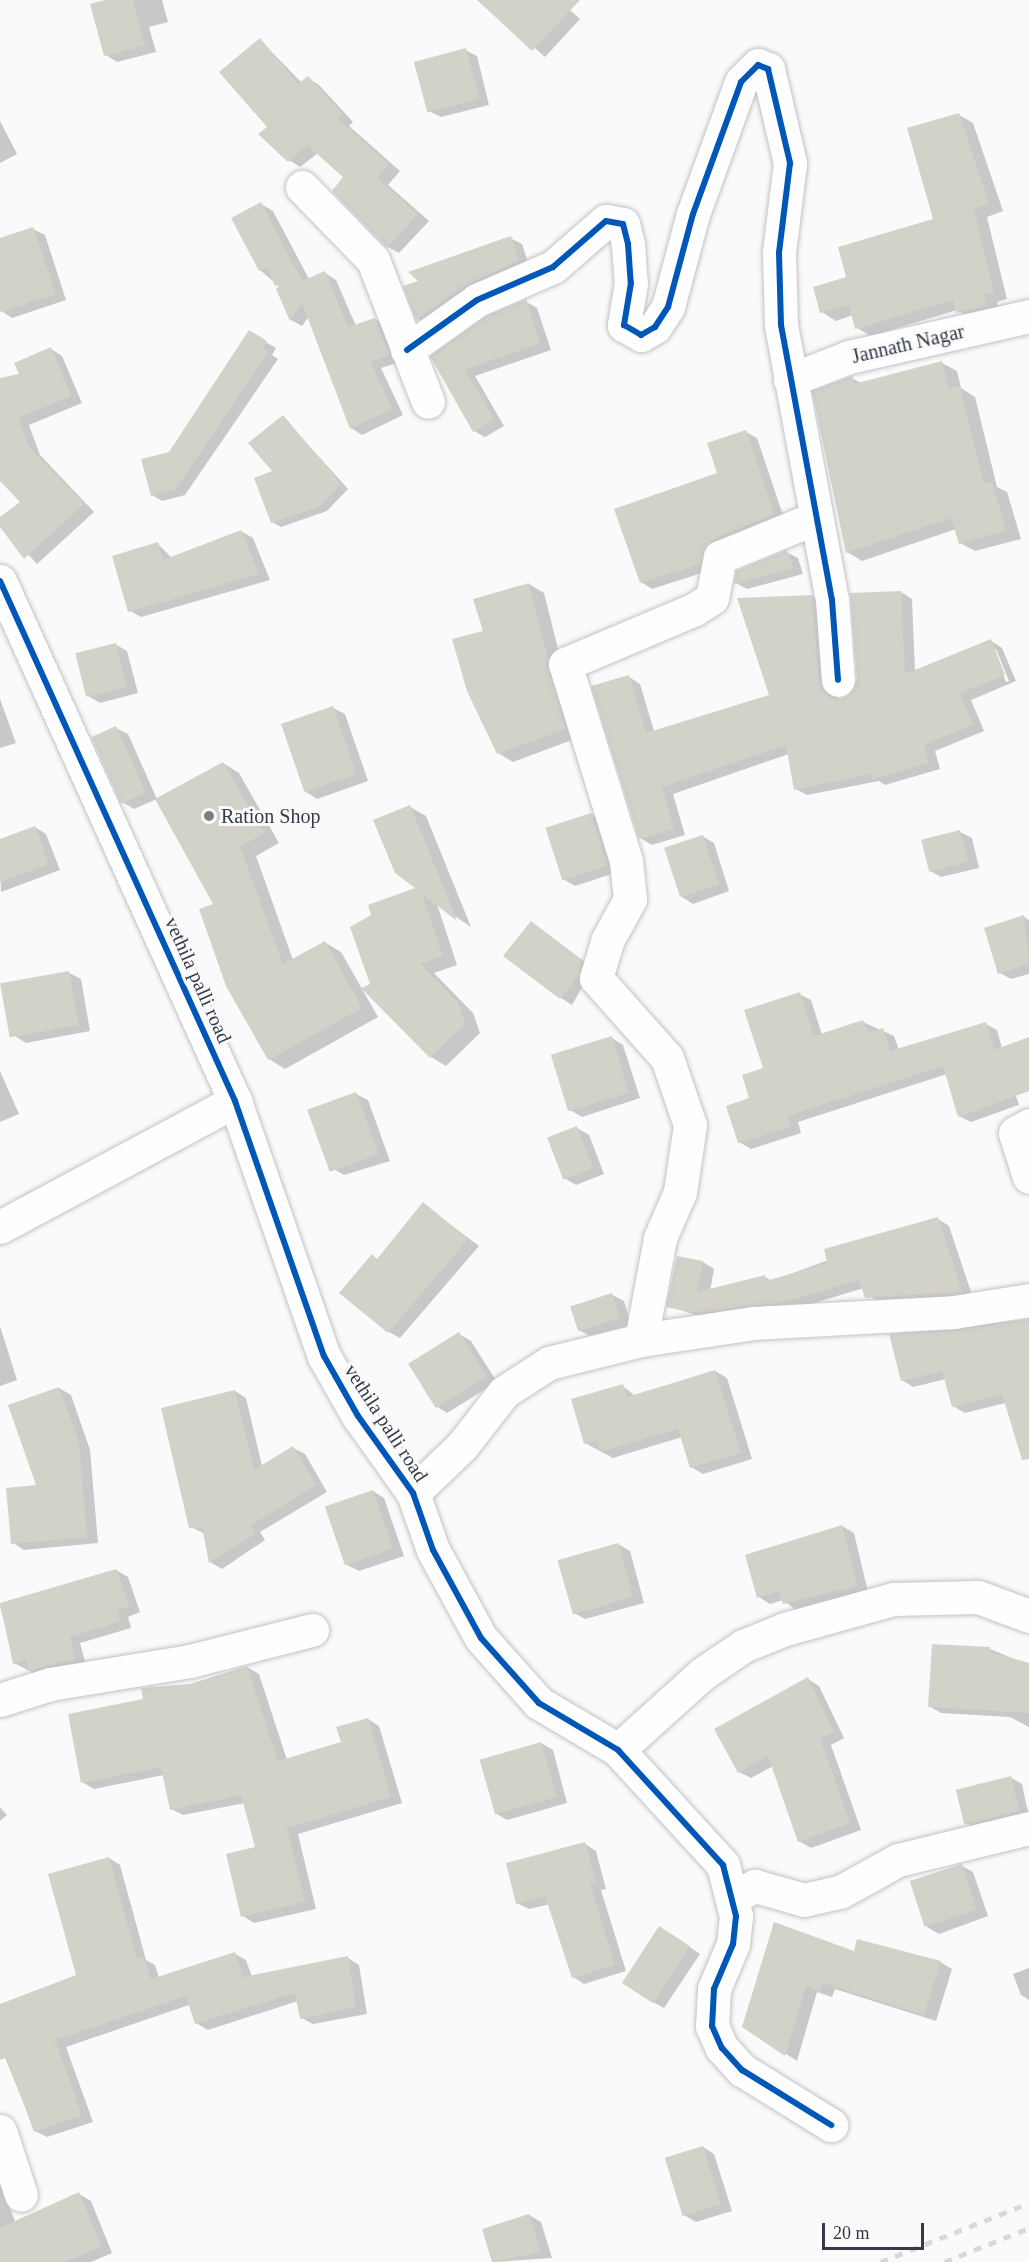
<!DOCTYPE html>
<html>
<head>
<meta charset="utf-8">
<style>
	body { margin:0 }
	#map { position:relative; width:1029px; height:2262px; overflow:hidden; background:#fafafa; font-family:"Times New Roman",serif }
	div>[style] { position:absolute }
	.shadow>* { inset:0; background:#0003 }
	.building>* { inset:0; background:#d3d2c8; transform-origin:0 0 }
	.roads { filter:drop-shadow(0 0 2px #c0c3c9) drop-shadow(0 0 2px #c0c3c9) }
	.minor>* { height:33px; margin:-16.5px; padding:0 16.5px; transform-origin:16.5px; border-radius:16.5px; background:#fefefe }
	.rail>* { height:4.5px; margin-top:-2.25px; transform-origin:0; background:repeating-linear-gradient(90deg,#d7d8d9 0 8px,transparent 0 16px) }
	.cycleway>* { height:6px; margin:-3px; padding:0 3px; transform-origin:3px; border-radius:3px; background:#0057b8 }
	.dots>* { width:16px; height:16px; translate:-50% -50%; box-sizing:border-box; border:3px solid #fafafa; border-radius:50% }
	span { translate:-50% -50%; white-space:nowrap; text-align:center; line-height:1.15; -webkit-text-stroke:6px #fafafa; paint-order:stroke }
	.street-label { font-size:20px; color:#343a47 }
	.poi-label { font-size:20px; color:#343a47 }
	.left { translate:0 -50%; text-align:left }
	.scale { position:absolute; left:822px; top:2223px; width:102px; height:27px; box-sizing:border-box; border:3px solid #343a47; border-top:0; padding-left:8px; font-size:18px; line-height:21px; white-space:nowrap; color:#343a47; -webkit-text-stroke:4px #fafafa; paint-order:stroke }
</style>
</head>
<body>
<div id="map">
	<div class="shadow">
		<div style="clip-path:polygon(111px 0,162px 0,168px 22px,149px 27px,156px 52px,117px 62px,106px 55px)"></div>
		<div style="clip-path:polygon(480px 0,559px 0,580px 19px,545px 57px)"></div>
		<div style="clip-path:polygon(260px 40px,302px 83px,308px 78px,319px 85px,353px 122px,349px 126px,400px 171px,388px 185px,429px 221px,399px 253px,388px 247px,345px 177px,318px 153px,300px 167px,289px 160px,269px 127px)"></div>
		<div style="clip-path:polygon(465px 50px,477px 56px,489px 105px,441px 117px,429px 111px)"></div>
		<div style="clip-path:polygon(959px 115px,973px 123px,1003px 211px,987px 217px,1007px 299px,997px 302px,1000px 314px,972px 320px,957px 310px,871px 336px,857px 328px,853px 315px,836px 321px,822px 312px,847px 278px,935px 220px)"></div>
		<div style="clip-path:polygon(0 121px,17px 154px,0 163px)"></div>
		<div style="clip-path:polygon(261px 204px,273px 211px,309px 279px,325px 273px,336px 280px,356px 326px,375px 319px,387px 326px,400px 362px,381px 368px,403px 415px,362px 435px,351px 428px,309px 316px,302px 326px,291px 320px,280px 287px,260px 270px)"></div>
		<div style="clip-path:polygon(33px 229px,45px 235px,66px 300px,12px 318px,0 310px,0 240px)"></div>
		<div style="clip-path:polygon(510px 238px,522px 244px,530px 268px,429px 326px,418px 319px,405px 287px)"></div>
		<div style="clip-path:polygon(525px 301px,537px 308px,551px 350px,475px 376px,504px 426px,485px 437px,474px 431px,432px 357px)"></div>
		<div style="clip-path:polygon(249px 332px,276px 348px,272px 355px,278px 359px,185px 495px,162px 501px,152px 495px,170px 453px)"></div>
		<div style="clip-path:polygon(51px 349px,62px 356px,82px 403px,29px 425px,40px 455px,94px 512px,37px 564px,0 524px,22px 502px,0 478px,0 383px,21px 375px)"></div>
		<div style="clip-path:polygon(942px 363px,957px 371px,961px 388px,975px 397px,997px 487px,1007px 492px,1021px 539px,975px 551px,960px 543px,956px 529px,862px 561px,847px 552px,852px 378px,861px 383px)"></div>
		<div style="clip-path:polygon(283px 417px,348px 489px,327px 511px,281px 527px,272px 522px)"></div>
		<div style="clip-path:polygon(746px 432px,757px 438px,785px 521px,711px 570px,652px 589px,641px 582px)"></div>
		<div style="clip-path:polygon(241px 531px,253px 538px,270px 580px,141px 617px,130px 611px,158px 544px,172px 558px)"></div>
		<div style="clip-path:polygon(786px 552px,798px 558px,803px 574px,747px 589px,736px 583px)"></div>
		<div style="clip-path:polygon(529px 584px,544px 593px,580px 737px,513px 762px,498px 753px,484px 632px)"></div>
		<div style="clip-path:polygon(evenodd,901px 592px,912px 599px,915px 671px,991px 641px,1002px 648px,1016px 681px,971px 700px,984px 731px,935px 751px,940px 769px,885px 785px,879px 781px,807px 795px,796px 789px,789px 754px,673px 794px,685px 835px,652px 845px,640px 838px,629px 677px,640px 684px,654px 731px,771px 696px,812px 596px,823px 603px,831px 690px,840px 700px,850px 696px,901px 592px,993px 649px,996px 649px,1009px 681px,1006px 682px,993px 649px)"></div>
		<div style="clip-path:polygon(115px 644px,127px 651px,138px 693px,100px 703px,88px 696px)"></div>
		<div style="clip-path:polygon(0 699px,16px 743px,0 748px)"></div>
		<div style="clip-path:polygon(333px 708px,345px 714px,368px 781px,317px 799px,306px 792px)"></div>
		<div style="clip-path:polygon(116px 728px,128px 734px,157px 799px,134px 809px,122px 802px)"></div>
		<div style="clip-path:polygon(223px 763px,239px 773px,279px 843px,256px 856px,293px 960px,324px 942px,341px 952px,378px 1017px,285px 1069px,269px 1059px,216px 905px)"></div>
		<div style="clip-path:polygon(410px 807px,426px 816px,471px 927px,437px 904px,457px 965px,434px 973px,473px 1013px,480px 1033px,446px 1066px,431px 1057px,371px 985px,418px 889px)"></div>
		<div style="clip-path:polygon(591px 814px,603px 821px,618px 872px,575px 886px,563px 879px)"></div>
		<div style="clip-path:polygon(35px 827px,46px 834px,60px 870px,1px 892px,0 840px)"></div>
		<div style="clip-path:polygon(960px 832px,972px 838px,979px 868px,941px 877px,929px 870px)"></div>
		<div style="clip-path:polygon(702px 836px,714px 843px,729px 891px,693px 904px,682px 897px)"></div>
		<div style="clip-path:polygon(1024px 917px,1029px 920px,1029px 974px,1011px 979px,1000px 973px)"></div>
		<div style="clip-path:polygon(531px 922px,593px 968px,572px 1005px,561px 998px)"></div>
		<div style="clip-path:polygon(69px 973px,81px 979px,90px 1031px,26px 1043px,15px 1036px)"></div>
		<div style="clip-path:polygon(799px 994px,811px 1000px,822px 1035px,863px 1022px,894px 1036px,899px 1050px,986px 1024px,997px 1030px,1002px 1048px,1029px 1038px,1029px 1088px,1015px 1093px,1019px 1105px,971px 1122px,959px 1116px,947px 1074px,798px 1122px,801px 1133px,751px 1149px,739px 1142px,751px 1099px)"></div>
		<div style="clip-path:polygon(612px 1038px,623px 1045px,640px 1098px,582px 1117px,570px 1110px)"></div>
		<div style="clip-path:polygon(0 1071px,19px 1114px,0 1122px)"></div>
		<div style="clip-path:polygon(356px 1094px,368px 1100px,390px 1161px,344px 1175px,332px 1168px)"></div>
		<div style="clip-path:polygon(577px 1128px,589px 1135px,604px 1174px,576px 1185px,564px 1178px)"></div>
		<div style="clip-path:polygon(423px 1204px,479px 1246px,400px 1338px,389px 1332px,372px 1256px,378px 1260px)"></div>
		<div style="clip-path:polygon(938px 1219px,949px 1226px,973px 1298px,878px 1304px,864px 1288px,794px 1309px,708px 1319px,668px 1306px,703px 1262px,714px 1269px,710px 1291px,765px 1277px,772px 1281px)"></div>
		<div style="clip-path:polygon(612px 1295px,624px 1301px,631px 1325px,590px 1336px,579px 1330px)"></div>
		<div style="clip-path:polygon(1029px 1320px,1029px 1419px,1005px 1403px,965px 1413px,953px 1406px,946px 1379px,913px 1387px,902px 1380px)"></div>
		<div style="clip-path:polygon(0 1326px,17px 1380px,0 1386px)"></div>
		<div style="clip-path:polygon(459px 1334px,471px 1341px,497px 1382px,447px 1413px,436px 1406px)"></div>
		<div style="clip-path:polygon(715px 1371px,727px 1378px,752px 1459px,703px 1474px,691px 1467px,682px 1437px,613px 1458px,585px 1443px,623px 1386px,635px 1396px)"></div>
		<div style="clip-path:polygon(59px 1388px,71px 1395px,90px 1450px,98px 1543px,24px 1550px,13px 1543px,38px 1486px)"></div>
		<div style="clip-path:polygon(235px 1391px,246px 1398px,262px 1466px,293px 1448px,305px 1454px,327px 1492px,260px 1532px,265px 1540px,222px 1569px,210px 1562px,205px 1534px,191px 1527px)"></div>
		<div style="clip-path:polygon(373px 1491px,384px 1498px,404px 1556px,359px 1571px,347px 1565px)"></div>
		<div style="clip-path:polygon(842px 1526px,854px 1533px,868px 1592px,796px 1610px,783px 1600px,770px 1604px,759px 1597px)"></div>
		<div style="clip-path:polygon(618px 1544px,630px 1551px,644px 1603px,585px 1619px,574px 1613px)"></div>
		<div style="clip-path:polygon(116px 1570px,128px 1577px,140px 1612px,128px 1617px,131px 1628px,80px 1643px,86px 1665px,41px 1677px,14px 1663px,0 1605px)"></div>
		<div style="clip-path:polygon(990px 1649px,1029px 1665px,1029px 1727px,1010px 1717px,941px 1713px,929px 1706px)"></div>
		<div style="clip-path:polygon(247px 1667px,259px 1674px,287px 1760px,343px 1743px,368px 1719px,379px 1726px,402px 1803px,298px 1834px,316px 1909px,254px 1923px,243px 1916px,257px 1848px,245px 1803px,183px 1815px,171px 1809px,164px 1775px,94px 1789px,82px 1782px,145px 1700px)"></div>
		<div style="clip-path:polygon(808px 1679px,819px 1686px,844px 1738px,831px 1745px,861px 1830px,811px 1848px,799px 1841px,773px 1766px,751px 1778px,739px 1772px)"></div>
		<div style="clip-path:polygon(541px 1743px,553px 1750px,567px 1803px,507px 1820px,495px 1813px)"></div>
		<div style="clip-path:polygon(1010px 1777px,1022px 1784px,1029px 1818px,978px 1830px,966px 1823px)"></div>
		<div style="clip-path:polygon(0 1807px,7px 1815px,0 1821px)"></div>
		<div style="clip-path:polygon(585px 1844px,596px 1851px,606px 1889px,601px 1890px,626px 1971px,584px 1984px,573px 1977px,550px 1904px,529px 1909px,517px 1903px)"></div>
		<div style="clip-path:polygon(109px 1858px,120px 1865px,146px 1960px,155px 1965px,159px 1978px,235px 1954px,246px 1960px,252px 1977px,348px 1958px,359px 1965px,367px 2014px,313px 2024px,302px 2018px,298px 2001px,208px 2030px,196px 2023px,189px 2005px,66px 2047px,93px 2122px,47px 2137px,35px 2131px,0 2045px,0 2006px,78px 1976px)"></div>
		<div style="clip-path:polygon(962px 1866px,973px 1872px,988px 1916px,939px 1934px,927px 1927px)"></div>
		<div style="clip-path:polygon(671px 1934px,700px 1954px,664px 2008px,653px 2002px)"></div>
		<div style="clip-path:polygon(855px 1953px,940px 1962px,952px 1969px,936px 2021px,835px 1989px,832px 1997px,817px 1992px,797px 2061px,744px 2026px)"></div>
		<div style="clip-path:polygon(1029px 1968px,1029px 2000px,1021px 1995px,1013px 1974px)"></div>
		<div style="clip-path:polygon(703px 2147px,714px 2154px,732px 2211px,696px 2222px,684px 2215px)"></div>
		<div style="clip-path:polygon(0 2183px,15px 2221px,79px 2194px,91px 2201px,112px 2253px,91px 2262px,0 2262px)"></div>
		<div style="clip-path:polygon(529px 2215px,541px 2222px,552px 2258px,494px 2262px,484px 2230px)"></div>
	</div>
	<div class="building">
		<div style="clip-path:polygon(105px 0,133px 0,145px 46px,104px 56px,90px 4px)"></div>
		<div style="clip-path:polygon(477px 0,580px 0,532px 51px)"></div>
		<div style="clip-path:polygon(260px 38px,298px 84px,308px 76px,343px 114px,338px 119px,389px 164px,377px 178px,418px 214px,387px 248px,332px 191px,343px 177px,307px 145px,288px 162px,258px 134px,267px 127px,219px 72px)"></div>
		<div style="left:466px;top:48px;width:52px;height:54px;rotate:75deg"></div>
		<div style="clip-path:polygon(959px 113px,989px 204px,974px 209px,994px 292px,984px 294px,987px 306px,956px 313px,953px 300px,855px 329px,849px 305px,820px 313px,813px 287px,846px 277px,838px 247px,933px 219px,907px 128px)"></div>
		<div style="clip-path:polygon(261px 202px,302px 281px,325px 271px,348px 327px,375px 318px,390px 355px,371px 362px,392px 409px,350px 429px,302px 303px,290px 321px,276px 289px,280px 285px,275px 286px,267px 267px,259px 271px,231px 218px)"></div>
		<div style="clip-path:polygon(33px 227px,56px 294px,0 312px,0 238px)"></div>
		<div style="clip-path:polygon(511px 236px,519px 261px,466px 285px,416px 320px,403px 286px,418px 281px,408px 272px)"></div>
		<div style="clip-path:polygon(526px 299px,540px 343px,465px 370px,494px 419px,473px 432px,430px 356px,486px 316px)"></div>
		<div style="clip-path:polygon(249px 330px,267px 341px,262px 348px,268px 352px,175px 490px,151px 496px,141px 459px,169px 452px)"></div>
		<div style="clip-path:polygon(51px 347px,71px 396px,18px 418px,29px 447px,84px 504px,24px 559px,0 527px,0 517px,20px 502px,0 481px,0 378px,19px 374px,14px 363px)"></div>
		<div style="clip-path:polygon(942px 361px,949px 389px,960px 386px,984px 484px,992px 482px,1006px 530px,959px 544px,951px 518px,846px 553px,812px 391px,852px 376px,854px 384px)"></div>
		<div style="clip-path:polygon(283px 415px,341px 484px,319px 507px,271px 523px,254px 478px,272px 471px,248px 443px)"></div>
		<div style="clip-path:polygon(746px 430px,774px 514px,712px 540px,700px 564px,640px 583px,614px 509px,717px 473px,707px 443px)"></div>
		<div style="clip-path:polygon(241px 530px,259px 574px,128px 612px,112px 556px,158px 542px,163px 560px)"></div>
		<div style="clip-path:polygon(787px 550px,793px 568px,734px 584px,736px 571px)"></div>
		<div style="clip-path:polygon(529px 583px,566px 729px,497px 754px,467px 691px,452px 639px,483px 631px,473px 599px)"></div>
		<div style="clip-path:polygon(901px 591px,905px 674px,991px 639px,1005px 675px,960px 693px,973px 725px,924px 744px,929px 763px,872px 779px,871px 774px,794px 790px,786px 745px,662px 787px,674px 829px,639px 839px,591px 686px,629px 675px,646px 733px,769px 695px,737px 598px,812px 595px,819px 682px,829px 697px,840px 699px,849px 695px,857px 679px,850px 593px)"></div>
		<div style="left:116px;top:643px;width:45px;height:42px;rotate:76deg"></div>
		<div style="left:333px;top:706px;width:72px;height:55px;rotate:71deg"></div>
		<div style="left:116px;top:726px;width:73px;height:27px;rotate:66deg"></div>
		<div style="clip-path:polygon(223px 762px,264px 833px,240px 847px,283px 964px,325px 941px,362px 1008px,268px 1060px,226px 986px,199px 909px,213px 904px,155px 799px)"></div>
		<div style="clip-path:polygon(410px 805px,457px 921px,422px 894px,443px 956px,420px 964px,458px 1002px,465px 1024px,430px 1058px,361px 988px,370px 984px,350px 927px,371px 915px,368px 905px,415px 888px,395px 873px,373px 820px)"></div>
		<div style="left:591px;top:813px;width:55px;height:48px;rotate:72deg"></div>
		<div style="clip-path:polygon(35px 826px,49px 864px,0 882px,0 839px)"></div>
		<div style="left:960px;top:830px;width:33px;height:40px;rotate:76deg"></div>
		<div style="left:703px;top:835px;width:52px;height:41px;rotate:72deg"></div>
		<div style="clip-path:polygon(1024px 915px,1029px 964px,998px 974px,984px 928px)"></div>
		<div style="clip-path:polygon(531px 921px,582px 960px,578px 976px,560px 999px,503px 956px)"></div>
		<div style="left:69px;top:971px;width:55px;height:70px;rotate:80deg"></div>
		<div style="clip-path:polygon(800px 992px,814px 1036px,863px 1020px,868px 1033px,883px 1028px,890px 1051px,986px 1022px,994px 1050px,1029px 1037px,1029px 1091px,958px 1117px,943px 1066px,787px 1116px,791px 1127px,738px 1143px,726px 1106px,749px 1098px,742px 1075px,763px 1068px,744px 1010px)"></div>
		<div style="left:612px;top:1036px;width:59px;height:64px;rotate:73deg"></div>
		<div style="left:356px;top:1092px;width:66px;height:52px;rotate:70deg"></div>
		<div style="left:577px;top:1126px;width:45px;height:32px;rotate:69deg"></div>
		<div style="clip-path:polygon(423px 1202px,468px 1239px,388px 1333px,339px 1293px,372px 1254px,377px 1259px)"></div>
		<div style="clip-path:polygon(938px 1217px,962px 1292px,865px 1298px,859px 1280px,781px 1303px,695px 1313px,666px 1307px,677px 1256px,703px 1261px,697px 1292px,765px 1275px,766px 1281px,827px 1263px,824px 1249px)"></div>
		<div style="left:612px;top:1293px;width:26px;height:44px;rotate:72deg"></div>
		<div style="clip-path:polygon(1029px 1319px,1029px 1459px,1022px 1460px,1002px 1394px,952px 1407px,942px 1371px,901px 1381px,889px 1334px)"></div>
		<div style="left:459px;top:1332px;width:52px;height:60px;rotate:58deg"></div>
		<div style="clip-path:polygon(715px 1370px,741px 1453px,690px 1468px,678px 1429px,600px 1452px,597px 1440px,584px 1444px,571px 1399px,623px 1384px,627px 1397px)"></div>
		<div style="clip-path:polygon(59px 1387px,79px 1442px,87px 1537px,11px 1544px,6px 1488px,36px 1485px,8px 1405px)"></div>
		<div style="clip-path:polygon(235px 1390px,254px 1470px,293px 1446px,316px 1485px,250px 1526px,255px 1534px,209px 1563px,202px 1527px,189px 1528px,161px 1408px)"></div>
		<div style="left:373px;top:1490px;width:62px;height:51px;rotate:71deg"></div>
		<div style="clip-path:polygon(842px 1525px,857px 1586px,783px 1604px,779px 1591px,757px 1598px,745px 1555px)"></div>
		<div style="left:618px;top:1543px;width:56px;height:63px;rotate:74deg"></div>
		<div style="clip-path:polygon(116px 1569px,129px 1606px,117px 1611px,121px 1621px,70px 1637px,75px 1659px,29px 1671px,26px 1659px,13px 1664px,0 1603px)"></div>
		<div style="clip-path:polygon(932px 1644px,990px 1647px,990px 1652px,1029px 1663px,1029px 1713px,928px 1707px)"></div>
		<div style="clip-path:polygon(247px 1666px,278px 1761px,341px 1742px,336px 1727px,368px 1718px,391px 1797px,287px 1828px,305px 1902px,241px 1917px,226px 1854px,255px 1847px,241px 1795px,170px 1810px,161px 1767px,81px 1783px,68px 1714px,143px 1699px,141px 1688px,190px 1684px)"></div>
		<div style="clip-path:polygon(808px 1677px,834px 1732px,820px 1738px,850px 1823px,798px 1842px,768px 1756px,738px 1773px,714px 1729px)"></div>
		<div style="left:541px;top:1742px;width:57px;height:64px;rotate:74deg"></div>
		<div style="left:1011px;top:1776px;width:36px;height:57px;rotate:76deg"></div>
		<div style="clip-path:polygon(585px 1842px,596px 1882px,590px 1884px,615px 1965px,572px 1978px,545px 1896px,516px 1904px,506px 1863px)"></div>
		<div style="clip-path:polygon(109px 1857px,137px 1959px,144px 1957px,151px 1979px,235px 1952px,243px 1977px,348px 1956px,356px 2007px,300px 2019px,295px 1993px,195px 2024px,186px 1996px,55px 2040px,82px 2115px,34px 2132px,7px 2057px,0 2060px,0 2004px,76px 1975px,48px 1874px)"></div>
		<div style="left:962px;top:1864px;width:48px;height:55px;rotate:72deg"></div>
		<div style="clip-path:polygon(774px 1922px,854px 1951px,857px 1939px,941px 1961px,924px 2015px,823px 1983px,820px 1992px,806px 1986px,785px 2056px,742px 2027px)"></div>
		<div style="left:659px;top:1926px;width:37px;height:68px;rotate:33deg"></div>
		<div style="left:703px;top:2146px;width:61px;height:40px;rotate:73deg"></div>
		<div style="clip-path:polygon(79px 2192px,102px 2247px,64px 2262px,0 2262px,0 2228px)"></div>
		<div style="clip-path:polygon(529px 2214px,541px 2252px,492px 2262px,482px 2229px)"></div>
	</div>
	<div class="roads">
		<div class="minor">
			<div style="left:302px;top:187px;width:102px;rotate:45.8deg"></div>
			<div style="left:373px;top:260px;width:152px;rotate:68.8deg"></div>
			<div style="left:407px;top:350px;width:86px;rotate:-35.5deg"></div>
			<div style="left:477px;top:300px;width:83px;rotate:-23.5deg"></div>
			<div style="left:553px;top:267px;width:70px;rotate:-41deg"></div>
			<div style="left:606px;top:221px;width:17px;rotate:10deg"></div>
			<div style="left:623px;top:224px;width:21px;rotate:76deg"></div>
			<div style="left:628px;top:244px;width:39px;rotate:86deg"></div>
			<div style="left:631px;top:283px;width:43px;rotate:99.5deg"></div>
			<div style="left:624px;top:325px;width:20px;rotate:30deg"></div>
			<div style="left:641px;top:335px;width:16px;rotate:-30deg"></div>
			<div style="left:655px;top:327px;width:24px;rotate:-57deg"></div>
			<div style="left:668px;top:307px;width:96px;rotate:-75deg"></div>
			<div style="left:693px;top:214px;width:140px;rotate:-70deg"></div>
			<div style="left:741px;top:82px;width:24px;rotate:-45deg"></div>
			<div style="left:758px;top:65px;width:11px;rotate:22deg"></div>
			<div style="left:768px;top:69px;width:97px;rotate:76.8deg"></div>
			<div style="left:790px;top:163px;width:91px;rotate:97deg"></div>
			<div style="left:779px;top:253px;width:72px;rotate:88.4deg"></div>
			<div style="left:781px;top:325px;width:280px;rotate:79.5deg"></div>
			<div style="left:832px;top:600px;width:80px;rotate:85.7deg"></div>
			<div style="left:790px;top:380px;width:63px;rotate:-21.3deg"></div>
			<div style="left:849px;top:357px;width:185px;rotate:-12.8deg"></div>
			<div style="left:0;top:581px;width:571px;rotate:65.68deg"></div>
			<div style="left:235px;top:1101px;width:270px;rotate:70.8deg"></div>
			<div style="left:324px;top:1356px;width:69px;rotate:60.5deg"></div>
			<div style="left:358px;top:1416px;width:95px;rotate:54.5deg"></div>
			<div style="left:413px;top:1493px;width:60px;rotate:70.7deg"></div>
			<div style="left:433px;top:1550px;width:100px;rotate:61.4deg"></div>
			<div style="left:481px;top:1638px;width:87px;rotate:48.3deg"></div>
			<div style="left:539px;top:1703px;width:92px;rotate:30.7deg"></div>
			<div style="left:618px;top:1750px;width:156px;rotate:47.6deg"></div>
			<div style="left:723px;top:1865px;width:53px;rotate:75.7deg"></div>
			<div style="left:736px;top:1916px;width:28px;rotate:96deg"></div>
			<div style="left:733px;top:1944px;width:49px;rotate:112.9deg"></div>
			<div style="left:714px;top:1989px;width:37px;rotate:93deg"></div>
			<div style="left:712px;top:2026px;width:24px;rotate:66deg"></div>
			<div style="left:722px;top:2048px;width:30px;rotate:48deg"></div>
			<div style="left:742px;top:2070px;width:105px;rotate:31.7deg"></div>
			<div style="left:1029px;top:1125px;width:16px;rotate:150deg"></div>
			<div style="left:1015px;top:1133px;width:46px;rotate:72.3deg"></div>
			<div style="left:0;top:1227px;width:267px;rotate:-28.2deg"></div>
			<div style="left:641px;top:1340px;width:104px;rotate:-79.4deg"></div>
			<div style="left:660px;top:1238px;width:50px;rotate:-66.5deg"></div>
			<div style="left:680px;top:1192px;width:68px;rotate:-81.5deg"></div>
			<div style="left:690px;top:1125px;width:71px;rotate:-108.9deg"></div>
			<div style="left:667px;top:1058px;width:107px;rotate:-131.6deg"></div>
			<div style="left:596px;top:978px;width:39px;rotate:-73deg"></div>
			<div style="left:607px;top:941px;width:48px;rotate:-61.3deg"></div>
			<div style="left:630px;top:899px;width:38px;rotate:-96deg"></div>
			<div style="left:626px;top:861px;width:206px;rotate:-107.2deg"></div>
			<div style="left:565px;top:664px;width:141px;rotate:-22.9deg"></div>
			<div style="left:695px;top:609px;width:20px;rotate:-33deg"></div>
			<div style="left:712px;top:598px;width:42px;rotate:-79deg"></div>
			<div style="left:720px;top:557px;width:103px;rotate:-22.3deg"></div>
			<div style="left:413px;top:1493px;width:68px;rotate:-43.8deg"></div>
			<div style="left:462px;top:1446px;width:68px;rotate:-52.1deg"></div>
			<div style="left:504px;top:1392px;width:54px;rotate:-32.8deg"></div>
			<div style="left:549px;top:1363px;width:95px;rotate:-14deg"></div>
			<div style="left:641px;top:1340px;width:113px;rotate:-8.6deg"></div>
			<div style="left:753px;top:1323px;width:201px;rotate:-3.1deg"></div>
			<div style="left:954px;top:1312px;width:76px;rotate:-9.1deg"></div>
			<div style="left:0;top:1700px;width:52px;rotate:-17.7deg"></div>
			<div style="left:50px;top:1684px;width:142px;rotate:-9.3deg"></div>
			<div style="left:190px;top:1661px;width:126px;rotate:-14.3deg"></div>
			<div style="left:618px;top:1750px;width:113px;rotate:-42.1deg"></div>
			<div style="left:702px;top:1674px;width:50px;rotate:-34.3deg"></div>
			<div style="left:743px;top:1646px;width:45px;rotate:-22deg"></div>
			<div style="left:785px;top:1629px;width:112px;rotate:-15.5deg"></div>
			<div style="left:893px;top:1599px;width:85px;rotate:-1.3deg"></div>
			<div style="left:978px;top:1597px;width:54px;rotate:20.4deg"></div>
			<div style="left:733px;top:1897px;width:25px;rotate:-27deg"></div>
			<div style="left:755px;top:1886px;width:51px;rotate:15.9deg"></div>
			<div style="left:804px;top:1900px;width:37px;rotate:-13deg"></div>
			<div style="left:840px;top:1892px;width:66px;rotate:-28.9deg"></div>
			<div style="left:898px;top:1860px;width:135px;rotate:-13.7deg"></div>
			<div style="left:0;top:2131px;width:67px;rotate:71.8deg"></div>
		</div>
	</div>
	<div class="rail">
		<div style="left:880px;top:2262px;width:160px;rotate:-21.6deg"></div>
		<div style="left:944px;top:2262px;width:92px;rotate:-21.8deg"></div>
	</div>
	<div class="cycleway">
		<div style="left:407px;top:350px;width:86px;rotate:-35.5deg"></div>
		<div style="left:477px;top:300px;width:83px;rotate:-23.5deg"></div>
		<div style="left:553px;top:267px;width:70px;rotate:-41deg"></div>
		<div style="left:606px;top:221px;width:17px;rotate:10deg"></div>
		<div style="left:623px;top:224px;width:21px;rotate:76deg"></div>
		<div style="left:628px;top:244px;width:39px;rotate:86deg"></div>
		<div style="left:631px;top:283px;width:43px;rotate:99.5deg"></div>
		<div style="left:624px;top:325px;width:20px;rotate:30deg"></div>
		<div style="left:641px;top:335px;width:16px;rotate:-30deg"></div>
		<div style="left:655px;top:327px;width:24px;rotate:-57deg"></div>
		<div style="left:668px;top:307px;width:96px;rotate:-75deg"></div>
		<div style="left:693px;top:214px;width:140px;rotate:-70deg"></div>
		<div style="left:741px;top:82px;width:24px;rotate:-45deg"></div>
		<div style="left:758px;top:65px;width:11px;rotate:22deg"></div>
		<div style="left:768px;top:69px;width:97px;rotate:76.8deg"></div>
		<div style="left:790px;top:163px;width:91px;rotate:97deg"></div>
		<div style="left:779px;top:253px;width:72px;rotate:88.4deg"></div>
		<div style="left:781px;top:325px;width:280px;rotate:79.5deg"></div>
		<div style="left:832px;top:600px;width:80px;rotate:85.7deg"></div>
		<div style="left:0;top:581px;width:571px;rotate:65.68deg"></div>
		<div style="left:235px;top:1101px;width:270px;rotate:70.8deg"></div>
		<div style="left:324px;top:1356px;width:69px;rotate:60.5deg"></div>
		<div style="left:358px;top:1416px;width:95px;rotate:54.5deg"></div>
		<div style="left:413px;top:1493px;width:60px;rotate:70.7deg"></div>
		<div style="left:433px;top:1550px;width:100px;rotate:61.4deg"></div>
		<div style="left:481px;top:1638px;width:87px;rotate:48.3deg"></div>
		<div style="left:539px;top:1703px;width:92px;rotate:30.7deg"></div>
		<div style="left:618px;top:1750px;width:156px;rotate:47.6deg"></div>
		<div style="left:723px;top:1865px;width:53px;rotate:75.7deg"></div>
		<div style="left:736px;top:1916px;width:28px;rotate:96deg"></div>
		<div style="left:733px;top:1944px;width:49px;rotate:112.9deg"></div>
		<div style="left:714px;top:1989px;width:37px;rotate:93deg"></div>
		<div style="left:712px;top:2026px;width:24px;rotate:66deg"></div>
		<div style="left:722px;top:2048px;width:30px;rotate:48deg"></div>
		<div style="left:742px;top:2070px;width:105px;rotate:31.7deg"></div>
	</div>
	<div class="dots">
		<div style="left:209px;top:816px;background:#797d86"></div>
	</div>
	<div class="street-label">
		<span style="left:908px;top:344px;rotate:-13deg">Jannath Nagar</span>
		<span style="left:198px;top:980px;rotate:66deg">vethila palli road</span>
		<span style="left:386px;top:1423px;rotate:57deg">vethila palli road</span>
	</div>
	<div class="poi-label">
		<span class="left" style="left:221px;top:816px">Ration Shop</span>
	</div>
	<div class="scale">20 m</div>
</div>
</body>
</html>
